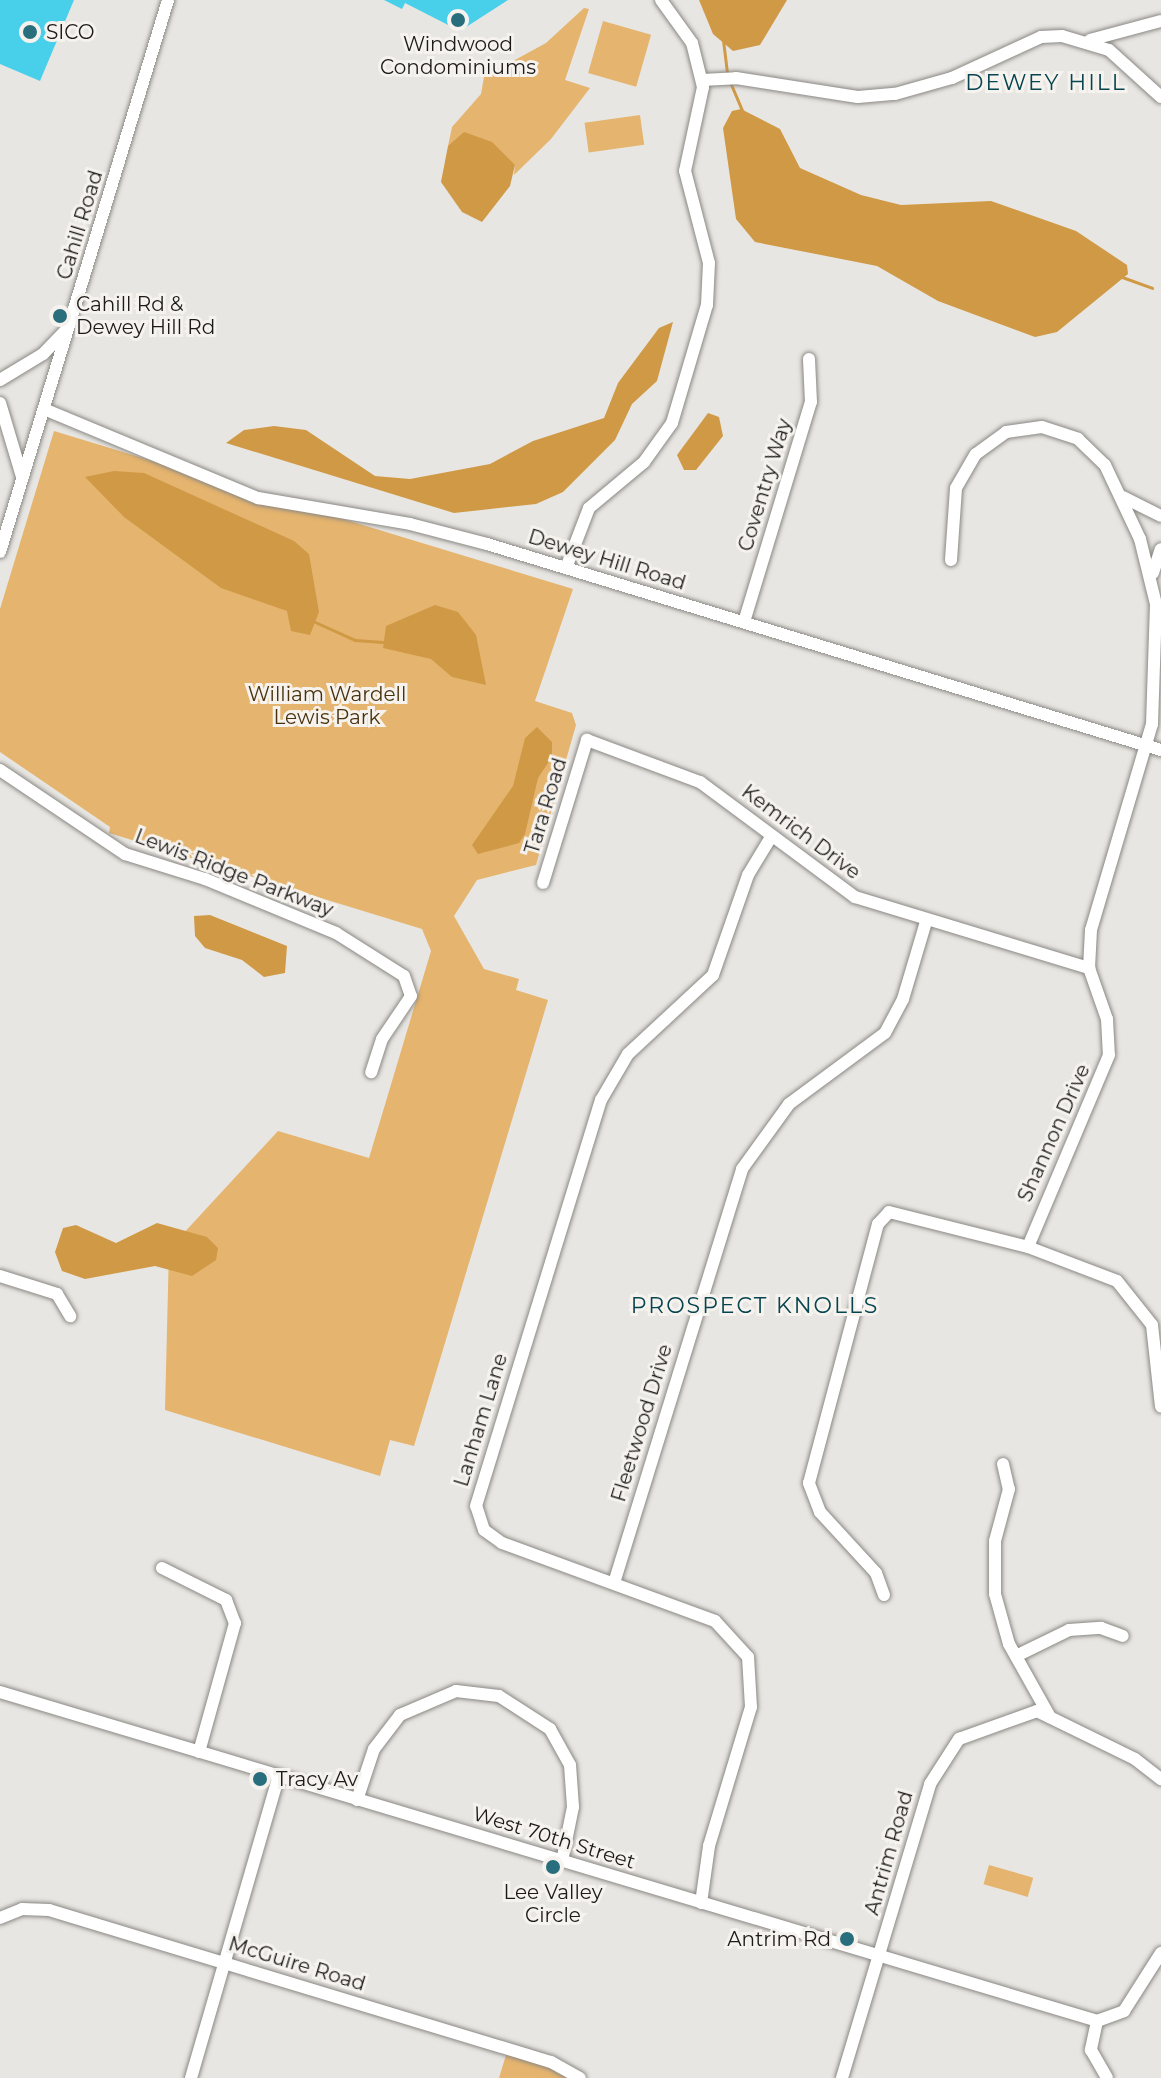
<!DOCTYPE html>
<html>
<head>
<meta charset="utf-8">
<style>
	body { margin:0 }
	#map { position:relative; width:1161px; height:2078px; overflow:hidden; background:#e8e6e2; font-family:Montserrat,sans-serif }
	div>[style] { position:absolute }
	.green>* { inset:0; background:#e5b46e; transform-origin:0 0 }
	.water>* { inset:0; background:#d09945 }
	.stream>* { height:3px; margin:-1.5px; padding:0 1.5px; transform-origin:1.5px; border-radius:1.5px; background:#d09945 }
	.building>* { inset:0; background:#48d0eb }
	.roads { filter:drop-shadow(0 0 2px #8a8884) drop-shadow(0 0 2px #8a8884) }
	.minor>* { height:12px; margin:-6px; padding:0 6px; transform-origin:6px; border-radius:6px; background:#fff }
	.dots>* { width:22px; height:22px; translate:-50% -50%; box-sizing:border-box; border:4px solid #f6f3ef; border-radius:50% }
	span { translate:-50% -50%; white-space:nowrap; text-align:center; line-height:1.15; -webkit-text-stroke:6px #f6f3ef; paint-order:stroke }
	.poi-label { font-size:20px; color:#1c1b1a }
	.left { translate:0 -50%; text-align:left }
	.right { translate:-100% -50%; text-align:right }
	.street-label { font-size:20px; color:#1c1b1a }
	.park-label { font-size:20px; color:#49320d }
	.neighbourhood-label { font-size:22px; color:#06444f; letter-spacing:2px }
</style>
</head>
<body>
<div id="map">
	<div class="green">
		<div style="clip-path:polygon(584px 8px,589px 9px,565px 80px,590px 88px,551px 139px,514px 175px,515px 165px,448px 146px,452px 127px,481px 94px,484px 77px,546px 43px)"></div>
		<div style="left:603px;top:21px;width:50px;height:54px;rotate:16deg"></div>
		<div style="left:640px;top:115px;width:30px;height:56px;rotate:82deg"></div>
		<div style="clip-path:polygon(54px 431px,573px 589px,535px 701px,572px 713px,576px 725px,536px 865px,477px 880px,454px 916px,484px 969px,519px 979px,516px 990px,548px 1000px,414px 1446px,390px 1440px,380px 1476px,165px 1410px,169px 1249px,278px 1131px,369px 1158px,431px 951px,422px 929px,109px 833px,110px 827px,0 752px,0 609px)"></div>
		<div style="left:989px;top:1865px;width:46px;height:20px;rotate:16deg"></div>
		<div style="clip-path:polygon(506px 2055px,552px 2066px,573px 2078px,499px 2078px)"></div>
	</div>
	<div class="water">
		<div style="clip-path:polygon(699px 0,787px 0,760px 45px,733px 51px,713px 34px)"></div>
		<div style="clip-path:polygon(741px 109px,780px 129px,800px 168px,861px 195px,901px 205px,991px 201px,1076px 231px,1127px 265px,1128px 274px,1057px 332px,1035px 337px,938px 301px,877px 266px,755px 242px,736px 219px,723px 128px,732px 111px)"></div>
		<div style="clip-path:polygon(464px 132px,492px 142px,515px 165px,510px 186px,482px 222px,462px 212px,441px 182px,448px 146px)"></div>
		<div style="clip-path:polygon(673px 322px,657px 381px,632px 404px,615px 440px,563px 492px,536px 504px,454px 513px,226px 443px,244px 430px,274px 426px,306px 430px,375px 476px,410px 479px,490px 464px,533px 441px,604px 418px,618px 383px,659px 328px)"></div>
		<div style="clip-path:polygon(708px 413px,719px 417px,723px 436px,696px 470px,684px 470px,677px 455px)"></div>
		<div style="clip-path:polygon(114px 471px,144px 473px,294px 541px,309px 554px,319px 612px,310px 635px,291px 631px,287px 611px,221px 588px,124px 517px,85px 477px)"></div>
		<div style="clip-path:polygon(435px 605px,458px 612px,476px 635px,486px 685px,452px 677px,431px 659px,383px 648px,386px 626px)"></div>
		<div style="clip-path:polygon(537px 727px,552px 742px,552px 757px,538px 778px,525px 834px,519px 843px,478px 854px,472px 845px,513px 786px,525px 738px)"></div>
		<div style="clip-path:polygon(210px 915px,287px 946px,285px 973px,264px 977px,242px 960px,205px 948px,195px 936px,194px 916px)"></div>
		<div style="clip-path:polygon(157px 1223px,207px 1237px,218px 1248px,216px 1260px,192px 1276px,155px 1266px,85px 1279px,62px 1271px,55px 1252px,63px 1228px,76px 1225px,116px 1243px)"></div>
	</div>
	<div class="stream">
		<div style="left:723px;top:40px;width:35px;rotate:83deg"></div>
		<div style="left:730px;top:82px;width:33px;rotate:67deg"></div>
		<div style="left:1122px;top:277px;width:32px;rotate:20deg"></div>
		<div style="left:315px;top:622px;width:44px;rotate:24.2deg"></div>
		<div style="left:355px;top:640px;width:28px;rotate:4deg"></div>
	</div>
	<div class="building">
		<div style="clip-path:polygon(0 0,74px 0,40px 81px,0 64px)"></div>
		<div style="clip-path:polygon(384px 0,508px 0,460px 31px,405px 3px,402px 9px)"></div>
	</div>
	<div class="roads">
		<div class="minor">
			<div style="left:1090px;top:40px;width:73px;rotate:-15deg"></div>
			<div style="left:702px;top:80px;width:34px;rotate:-3deg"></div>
			<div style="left:736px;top:78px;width:123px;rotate:8.9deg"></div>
			<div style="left:858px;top:97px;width:37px;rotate:-5deg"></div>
			<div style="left:895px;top:94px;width:59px;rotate:-15.7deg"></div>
			<div style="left:952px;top:78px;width:98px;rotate:-24.7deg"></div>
			<div style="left:1041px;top:37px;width:21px;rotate:-3deg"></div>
			<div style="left:1062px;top:36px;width:49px;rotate:16.6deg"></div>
			<div style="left:1109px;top:50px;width:70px;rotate:42.1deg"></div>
			<div style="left:0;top:380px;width:50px;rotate:-31.2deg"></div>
			<div style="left:43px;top:354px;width:33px;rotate:-46deg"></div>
			<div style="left:0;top:403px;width:77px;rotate:73.4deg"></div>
			<div style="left:44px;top:409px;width:232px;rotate:22.6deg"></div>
			<div style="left:258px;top:498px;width:154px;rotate:9.7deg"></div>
			<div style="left:410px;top:524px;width:80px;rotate:14.6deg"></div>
			<div style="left:487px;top:544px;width:705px;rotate:17deg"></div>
			<div style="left:1123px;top:497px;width:42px;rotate:26.6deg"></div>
			<div style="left:0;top:552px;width:577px;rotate:-73.07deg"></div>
			<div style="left:951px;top:560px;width:72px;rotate:-86deg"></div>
			<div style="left:956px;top:488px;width:39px;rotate:-60deg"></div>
			<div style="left:976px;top:454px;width:37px;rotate:-36deg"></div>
			<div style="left:1006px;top:432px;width:36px;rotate:-8deg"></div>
			<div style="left:1042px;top:427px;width:38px;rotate:18deg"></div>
			<div style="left:1078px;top:439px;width:37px;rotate:44deg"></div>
			<div style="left:1105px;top:465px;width:82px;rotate:64.7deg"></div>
			<div style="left:1140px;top:539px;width:67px;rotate:76.2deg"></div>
			<div style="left:1156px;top:604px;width:120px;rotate:91.9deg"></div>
			<div style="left:1152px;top:724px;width:215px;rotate:106.5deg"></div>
			<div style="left:1091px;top:930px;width:38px;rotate:93deg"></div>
			<div style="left:1089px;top:968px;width:54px;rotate:70.6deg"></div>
			<div style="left:1107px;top:1019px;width:36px;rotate:87deg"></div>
			<div style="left:1109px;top:1055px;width:208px;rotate:112.9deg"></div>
			<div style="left:566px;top:568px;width:64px;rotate:-69deg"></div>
			<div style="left:589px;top:508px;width:72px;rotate:-39.9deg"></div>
			<div style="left:644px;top:462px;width:48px;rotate:-54.3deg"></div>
			<div style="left:672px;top:423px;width:123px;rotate:-73.5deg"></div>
			<div style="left:707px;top:305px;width:42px;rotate:-87.3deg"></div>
			<div style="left:709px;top:263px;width:95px;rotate:-104.6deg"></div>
			<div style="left:685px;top:171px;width:86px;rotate:-77.9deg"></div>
			<div style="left:703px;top:87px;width:45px;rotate:-104deg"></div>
			<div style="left:692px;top:43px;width:53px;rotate:-125.8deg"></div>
			<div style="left:1153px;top:573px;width:25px;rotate:-72deg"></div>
			<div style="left:744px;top:622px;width:230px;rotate:-73.1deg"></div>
			<div style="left:811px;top:402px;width:43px;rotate:-92.7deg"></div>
			<div style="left:0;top:770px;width:151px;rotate:33.9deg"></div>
			<div style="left:125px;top:854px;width:84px;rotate:17.4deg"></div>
			<div style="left:205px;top:879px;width:142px;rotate:22.4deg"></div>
			<div style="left:336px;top:933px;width:80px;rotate:32.3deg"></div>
			<div style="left:404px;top:976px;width:21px;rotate:71deg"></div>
			<div style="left:411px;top:996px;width:52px;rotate:124deg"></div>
			<div style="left:382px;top:1039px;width:35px;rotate:108deg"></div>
			<div style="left:543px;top:883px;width:150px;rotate:-72.9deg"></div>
			<div style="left:587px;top:740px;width:121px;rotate:20.4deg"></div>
			<div style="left:700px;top:782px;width:193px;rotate:36.6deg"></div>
			<div style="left:855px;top:897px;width:245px;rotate:16.9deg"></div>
			<div style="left:0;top:1276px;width:60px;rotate:17.5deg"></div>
			<div style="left:57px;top:1294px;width:26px;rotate:59deg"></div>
			<div style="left:1003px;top:1464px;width:26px;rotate:77deg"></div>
			<div style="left:1009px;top:1489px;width:54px;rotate:105.1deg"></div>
			<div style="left:995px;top:1541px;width:53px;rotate:90deg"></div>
			<div style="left:995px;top:1594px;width:52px;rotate:74.4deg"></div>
			<div style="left:1009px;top:1644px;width:84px;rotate:60.7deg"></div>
			<div style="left:162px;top:1568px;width:72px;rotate:26.6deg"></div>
			<div style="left:226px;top:1600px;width:25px;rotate:69deg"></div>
			<div style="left:235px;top:1623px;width:134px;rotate:105.6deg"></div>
			<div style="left:614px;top:1583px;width:433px;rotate:-72.8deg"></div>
			<div style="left:742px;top:1169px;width:80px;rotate:-54.1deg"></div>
			<div style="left:789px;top:1104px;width:119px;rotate:-36.5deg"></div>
			<div style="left:885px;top:1033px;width:38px;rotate:-62deg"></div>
			<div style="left:903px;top:999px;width:80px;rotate:-73.4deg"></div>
			<div style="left:884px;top:1595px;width:23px;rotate:-110deg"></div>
			<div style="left:876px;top:1573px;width:83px;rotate:-132.6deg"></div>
			<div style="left:820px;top:1512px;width:31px;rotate:-111deg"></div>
			<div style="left:809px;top:1483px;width:268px;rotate:-75.1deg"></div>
			<div style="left:878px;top:1224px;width:16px;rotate:-47deg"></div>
			<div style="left:889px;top:1212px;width:143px;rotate:14.1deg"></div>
			<div style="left:1028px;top:1247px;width:95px;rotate:20.9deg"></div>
			<div style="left:1117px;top:1281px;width:56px;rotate:51.5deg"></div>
			<div style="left:1152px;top:1325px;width:82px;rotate:83.7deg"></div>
			<div style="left:1016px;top:1656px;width:59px;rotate:-26.1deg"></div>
			<div style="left:1069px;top:1630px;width:32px;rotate:-4deg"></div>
			<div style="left:1101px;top:1628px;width:23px;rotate:20deg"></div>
			<div style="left:0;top:1692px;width:1145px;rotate:16.69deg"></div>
			<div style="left:1097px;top:2021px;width:29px;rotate:-20deg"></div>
			<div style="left:1124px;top:2011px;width:69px;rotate:-57.5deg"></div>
			<div style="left:357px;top:1800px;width:54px;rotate:-71.6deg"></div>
			<div style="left:374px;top:1749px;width:43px;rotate:-52.6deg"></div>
			<div style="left:400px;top:1715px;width:61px;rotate:-23.2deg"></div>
			<div style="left:456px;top:1691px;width:43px;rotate:6.6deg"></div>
			<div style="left:499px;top:1696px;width:61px;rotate:32.9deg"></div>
			<div style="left:550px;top:1729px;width:41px;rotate:60.9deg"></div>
			<div style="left:570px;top:1765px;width:42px;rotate:85.9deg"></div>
			<div style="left:573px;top:1807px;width:55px;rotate:101.5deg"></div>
			<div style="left:701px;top:1903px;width:58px;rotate:-82deg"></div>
			<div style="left:709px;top:1846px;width:145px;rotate:-73.2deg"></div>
			<div style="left:751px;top:1707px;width:50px;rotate:-93.4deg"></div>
			<div style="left:748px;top:1657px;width:49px;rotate:-132.5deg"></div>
			<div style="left:715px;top:1621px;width:227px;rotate:-159.9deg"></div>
			<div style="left:502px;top:1543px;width:22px;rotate:-144deg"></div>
			<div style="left:484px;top:1530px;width:25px;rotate:-108deg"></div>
			<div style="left:476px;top:1506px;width:425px;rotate:-72.9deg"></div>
			<div style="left:601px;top:1100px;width:53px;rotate:-59.6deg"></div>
			<div style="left:628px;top:1054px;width:116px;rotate:-42.9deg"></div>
			<div style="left:713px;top:975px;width:106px;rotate:-70.7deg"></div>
			<div style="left:748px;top:875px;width:44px;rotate:-58.8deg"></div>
			<div style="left:0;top:1918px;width:24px;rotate:-22deg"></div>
			<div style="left:22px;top:1909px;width:27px;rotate:2deg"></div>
			<div style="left:49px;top:1910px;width:525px;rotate:16.85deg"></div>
			<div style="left:551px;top:2062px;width:33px;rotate:29deg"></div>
			<div style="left:1097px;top:2021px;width:30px;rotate:102deg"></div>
			<div style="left:1091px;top:2050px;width:32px;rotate:60deg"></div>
			<div style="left:191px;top:2078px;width:315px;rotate:-73.8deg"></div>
			<div style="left:842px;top:2078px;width:307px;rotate:-73.3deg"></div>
			<div style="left:930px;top:1784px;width:54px;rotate:-57.2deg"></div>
			<div style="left:959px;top:1739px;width:83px;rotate:-19.7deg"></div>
			<div style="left:1037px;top:1711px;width:109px;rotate:26.1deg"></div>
			<div style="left:1135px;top:1759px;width:33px;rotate:38deg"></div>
		</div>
	</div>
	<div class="dots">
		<div style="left:458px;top:20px;background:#286e7c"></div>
		<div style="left:30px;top:32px;background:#286e7c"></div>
		<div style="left:60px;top:316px;background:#286e7c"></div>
		<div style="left:260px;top:1779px;background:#286e7c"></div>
		<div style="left:553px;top:1867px;background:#286e7c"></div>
		<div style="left:847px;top:1939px;background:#286e7c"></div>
	</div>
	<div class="poi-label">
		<span class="left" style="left:46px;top:32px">SICO</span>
		<span style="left:458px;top:56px">Windwood<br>Condominiums</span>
		<span class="left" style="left:76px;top:316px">Cahill Rd &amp;<br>Dewey Hill Rd</span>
		<span class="left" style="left:276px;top:1779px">Tracy Av</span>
		<span style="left:553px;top:1904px">Lee Valley<br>Circle</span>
		<span class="right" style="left:831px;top:1939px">Antrim Rd</span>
	</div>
	<div class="street-label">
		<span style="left:80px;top:225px;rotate:-73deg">Cahill Road</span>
		<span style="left:765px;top:485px;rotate:-73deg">Coventry Way</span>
		<span style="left:607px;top:560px;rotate:17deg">Dewey Hill Road</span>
		<span style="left:546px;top:806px;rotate:-73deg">Tara Road</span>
		<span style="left:801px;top:832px;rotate:37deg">Kemrich Drive</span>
		<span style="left:234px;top:873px;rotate:21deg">Lewis Ridge Parkway</span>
		<span style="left:1054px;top:1133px;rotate:-66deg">Shannon Drive</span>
		<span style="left:481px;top:1420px;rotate:-73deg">Lanham Lane</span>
		<span style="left:642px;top:1423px;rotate:-73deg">Fleetwood Drive</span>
		<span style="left:554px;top:1838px;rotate:17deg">West 70th Street</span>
		<span style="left:889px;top:1853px;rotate:-74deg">Antrim Road</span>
		<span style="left:297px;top:1964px;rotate:17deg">McGuire Road</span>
	</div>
	<div class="park-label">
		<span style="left:327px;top:706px">William Wardell<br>Lewis Park</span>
	</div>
	<div class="neighbourhood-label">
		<span style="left:1046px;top:83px">DEWEY HILL</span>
		<span style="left:755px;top:1306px">PROSPECT KNOLLS</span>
	</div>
</div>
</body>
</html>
